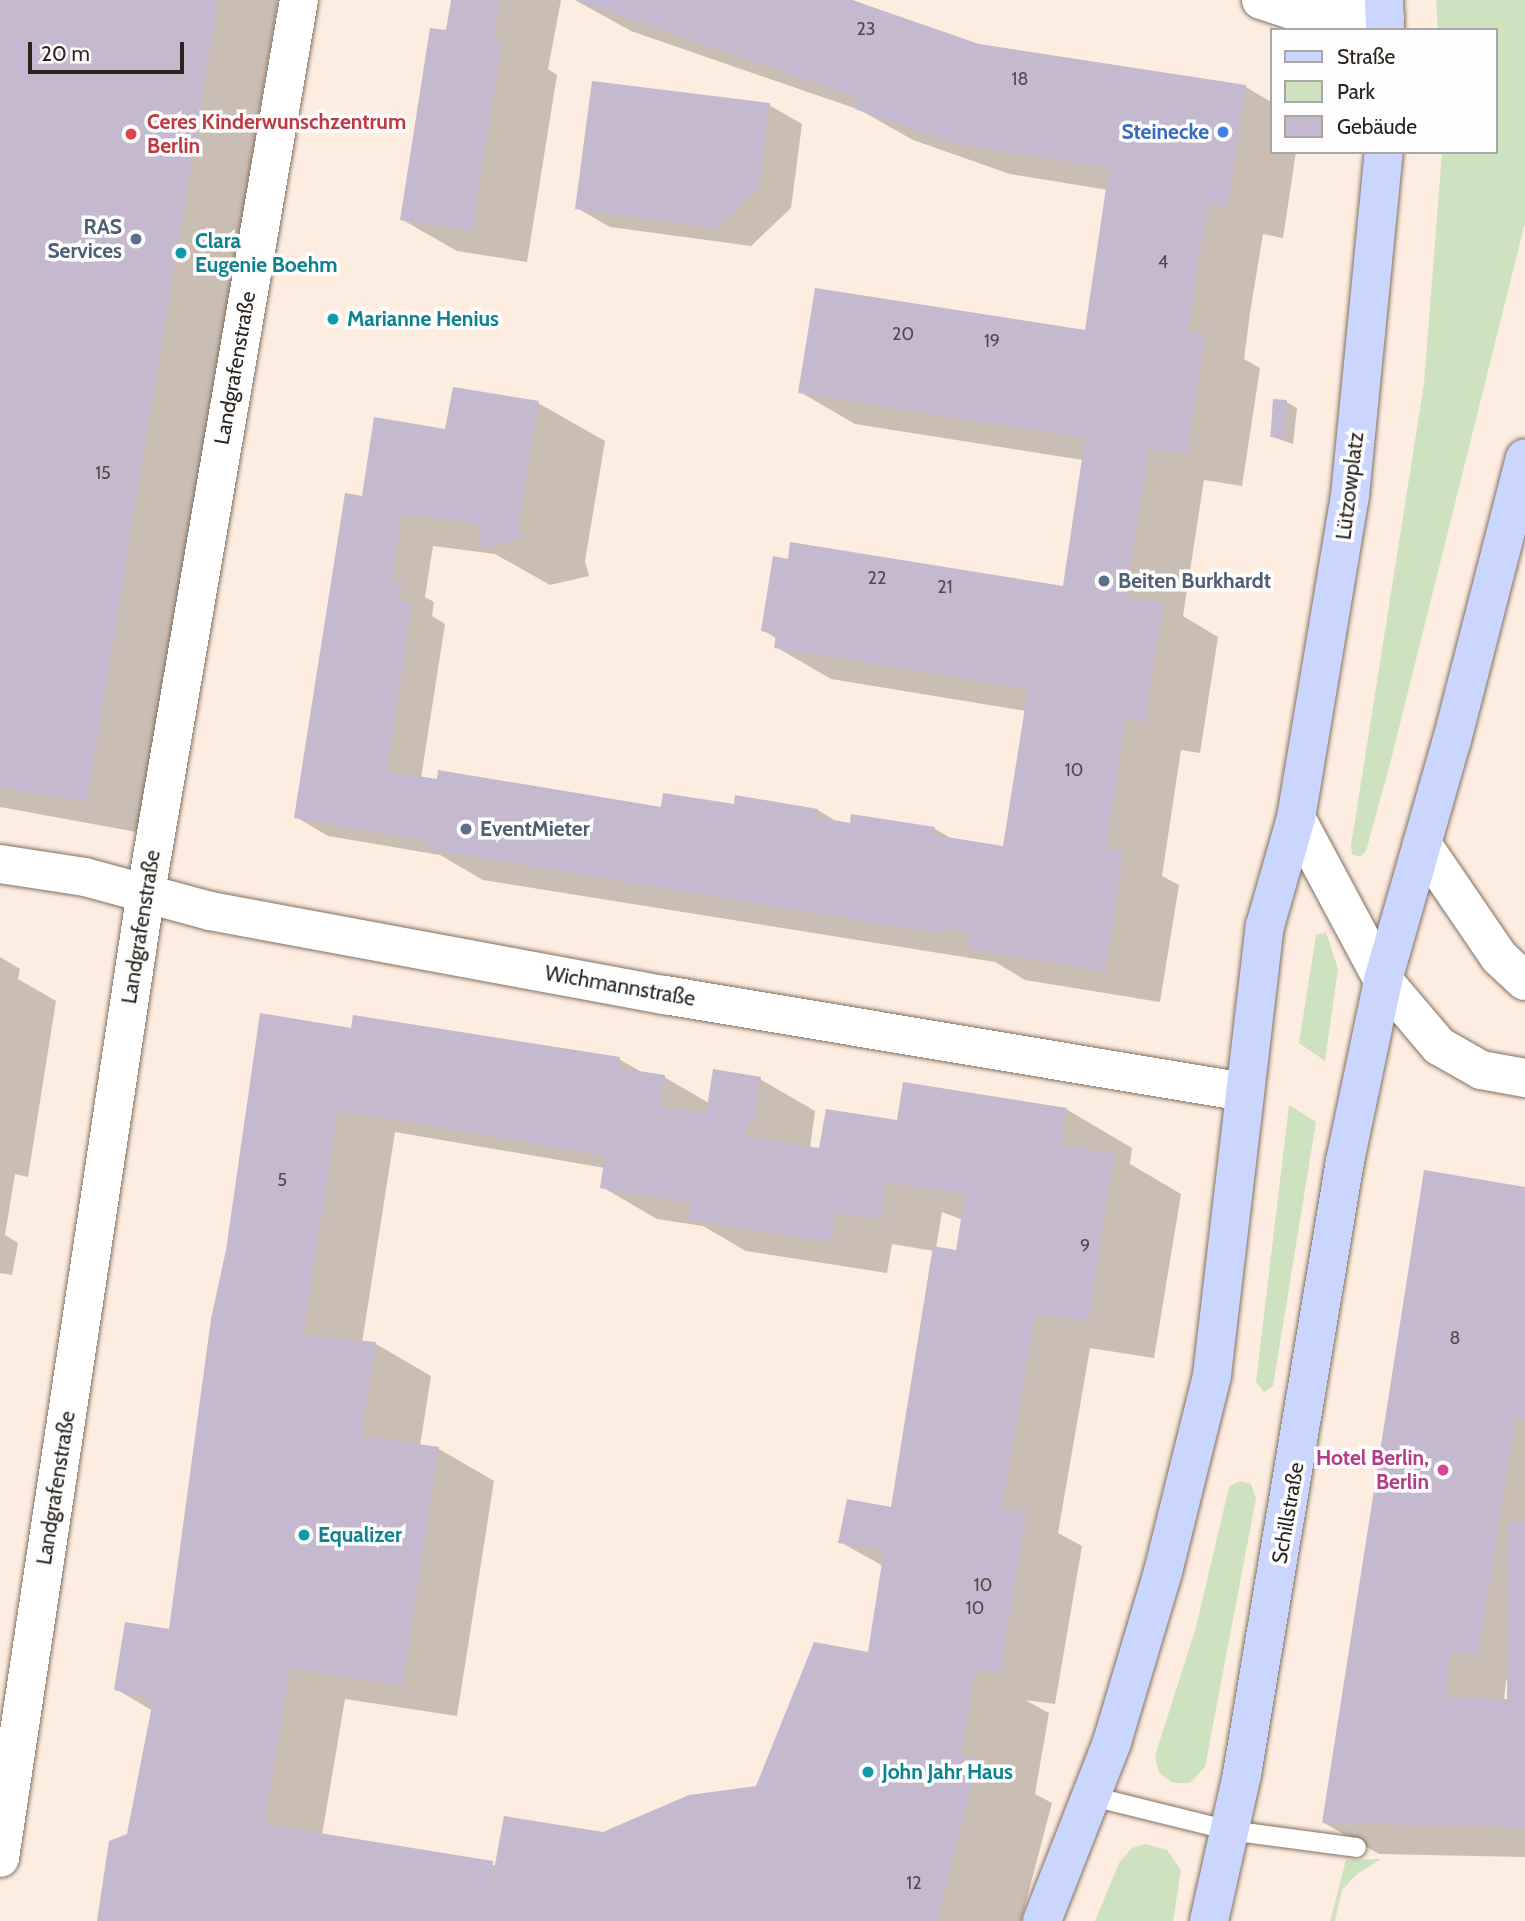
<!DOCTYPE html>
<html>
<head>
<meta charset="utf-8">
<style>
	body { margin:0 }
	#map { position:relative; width:1525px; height:1921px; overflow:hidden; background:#fdede0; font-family:Cabin,sans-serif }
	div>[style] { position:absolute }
	.green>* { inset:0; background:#cee2bf }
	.shadow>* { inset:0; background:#0003 }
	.building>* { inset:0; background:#c4b9ce; transform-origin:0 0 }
	.roads { filter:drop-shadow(0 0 2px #827163) drop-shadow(0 0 2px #827163) }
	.service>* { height:19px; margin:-9.5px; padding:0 9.5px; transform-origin:9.5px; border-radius:9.5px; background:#fff }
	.minor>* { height:38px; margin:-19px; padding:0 19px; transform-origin:19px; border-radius:19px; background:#fff }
	.tertiary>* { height:38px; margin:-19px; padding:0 19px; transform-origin:19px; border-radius:19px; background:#fff }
	.primary>* { height:38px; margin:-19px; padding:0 19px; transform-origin:19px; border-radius:19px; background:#cad6fd }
	.dots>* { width:19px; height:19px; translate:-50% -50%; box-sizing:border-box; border:4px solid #fdfdfd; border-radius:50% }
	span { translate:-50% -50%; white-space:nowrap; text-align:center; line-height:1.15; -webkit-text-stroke:7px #fdfdfd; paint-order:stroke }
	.number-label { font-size:18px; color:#51494a }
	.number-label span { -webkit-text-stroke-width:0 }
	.health-label { font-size:21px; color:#be3a42; font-weight:700 }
	.left { translate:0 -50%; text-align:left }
	.shop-label { font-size:21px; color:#366cbe; font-weight:700 }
	.right { translate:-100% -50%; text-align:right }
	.service-label { font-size:21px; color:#4e5e75; font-weight:700 }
	.culture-label { font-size:21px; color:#0d838f; font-weight:700 }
	.street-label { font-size:21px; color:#2b241e }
	.hotel-label { font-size:21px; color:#b23c85; font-weight:700 }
	.legend { position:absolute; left:1270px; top:28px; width:228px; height:126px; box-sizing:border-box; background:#fdfdfd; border:2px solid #a9a6a4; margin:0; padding:9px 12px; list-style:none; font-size:21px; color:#2b241e }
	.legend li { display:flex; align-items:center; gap:14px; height:35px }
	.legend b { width:35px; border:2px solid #a9a6a4 }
	.scale { position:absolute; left:28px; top:42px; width:156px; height:32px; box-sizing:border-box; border:4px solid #2b241e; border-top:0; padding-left:9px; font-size:21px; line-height:24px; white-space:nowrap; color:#2b241e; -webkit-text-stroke:5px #fdfdfd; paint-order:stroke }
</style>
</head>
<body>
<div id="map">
	<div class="green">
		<div style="clip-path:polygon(1436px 0,1525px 0,1525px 223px,1390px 764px,1366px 851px,1360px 857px,1352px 854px,1351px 846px,1424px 384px,1442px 152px,1495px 152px,1495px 30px,1438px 30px)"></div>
		<div style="clip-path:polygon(1326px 932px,1338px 969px,1325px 1061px,1299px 1043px,1316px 935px)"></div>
		<div style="clip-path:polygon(1289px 1105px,1316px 1122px,1273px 1386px,1264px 1392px,1256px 1382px)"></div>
		<div style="clip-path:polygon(1239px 1481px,1251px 1484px,1256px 1498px,1205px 1767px,1190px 1783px,1173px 1783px,1159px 1773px,1155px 1756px,1196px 1627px,1229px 1487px)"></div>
		<div style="clip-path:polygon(1146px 1844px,1167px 1850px,1181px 1870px,1173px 1921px,1095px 1921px,1119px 1863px,1132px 1848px)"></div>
		<div style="clip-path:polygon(1381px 1859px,1356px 1875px,1342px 1890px,1335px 1921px,1330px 1921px,1346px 1860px)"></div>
	</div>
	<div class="shadow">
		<div style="clip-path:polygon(0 0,278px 0,142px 833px,0 807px)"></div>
		<div style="clip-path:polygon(454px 0,561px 0,548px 69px,557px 75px,527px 262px,457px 251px,401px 219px)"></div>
		<div style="clip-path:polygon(575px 0,852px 0,978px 46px,1246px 87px,1271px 102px,1271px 152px,1296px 152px,1283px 238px,1263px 234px,1250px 313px,1244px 359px,1260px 368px,1242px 486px,1204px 480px,1183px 616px,1218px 637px,1200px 753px,1181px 750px,1162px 876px,1179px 885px,1160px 1002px,1025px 980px,995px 962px,483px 880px,440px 855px,328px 836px,296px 817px,363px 498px,447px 431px,538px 403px,605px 441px,585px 561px,589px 576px,550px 585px,495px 554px,433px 546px,425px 597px,434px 602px,432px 616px,445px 624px,421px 778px,663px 809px,818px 810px,839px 823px,935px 829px,954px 840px,1004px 848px,1026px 711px,831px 679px,776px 647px,777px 639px,763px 630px,1064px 588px,1083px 460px,855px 424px,800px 392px,1086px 332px,1108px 190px,1010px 174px,913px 140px,860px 110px,631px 31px)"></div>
		<div style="clip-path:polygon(769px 105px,802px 124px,791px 208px,751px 246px,610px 227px,577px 208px)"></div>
		<div style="clip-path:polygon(1286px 402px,1297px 408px,1293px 444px,1270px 436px)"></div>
		<div style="clip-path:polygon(0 957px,20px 969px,18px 979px,56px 1001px,28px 1177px,15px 1174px,5px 1235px,18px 1243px,12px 1275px,0 1273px)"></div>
		<div style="clip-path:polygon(evenodd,350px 1029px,619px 1059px,645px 1074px,664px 1077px,709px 1103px,760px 1079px,815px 1111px,810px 1148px,821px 1150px,896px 1121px,1066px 1109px,1132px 1148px,1130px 1164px,1181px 1194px,1154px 1358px,1090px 1348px,1058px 1533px,1082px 1546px,1055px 1704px,1025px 1700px,1049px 1713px,1035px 1794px,1052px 1803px,1021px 1921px,98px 1921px,128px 1835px,153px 1711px,116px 1689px,170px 1631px,350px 1029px,395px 1132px,605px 1168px,602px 1187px,657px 1219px,703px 1226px,746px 1251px,887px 1273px,892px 1244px,934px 1251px,892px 1509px,840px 1542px,883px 1566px,870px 1653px,757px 1788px,498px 1866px,322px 1835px,345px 1699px,457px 1716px,494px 1481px,439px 1449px,420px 1446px,431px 1376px,376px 1344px,362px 1343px,395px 1132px,350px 1029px,942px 1212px,963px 1220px,958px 1252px,936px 1248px,942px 1212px)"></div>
		<div style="clip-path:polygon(evenodd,1525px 1188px,1525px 1857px,1379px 1854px,1324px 1823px,1525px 1188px,1506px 1680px,1509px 1680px,1509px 1701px,1504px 1700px,1506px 1680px)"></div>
	</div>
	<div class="building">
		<div style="clip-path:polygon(0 0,218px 0,87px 802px,0 788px)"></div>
		<div style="clip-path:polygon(451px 0,500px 0,493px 39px,502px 41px,472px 232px,400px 220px,430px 28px,446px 30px)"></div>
		<div style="clip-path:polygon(575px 0,852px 0,979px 44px,1246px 85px,1227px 207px,1208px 204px,1195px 281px,1188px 331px,1205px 334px,1187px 455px,1149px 449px,1126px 596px,1163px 603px,1145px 722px,1126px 719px,1106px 849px,1124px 852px,1105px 971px,968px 949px,970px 933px,941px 928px,940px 933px,923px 931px,426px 849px,428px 841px,294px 818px,345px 493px,362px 496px,374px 417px,445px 429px,453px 387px,539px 401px,519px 522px,523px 538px,482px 548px,477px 523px,402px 514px,392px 580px,402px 582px,399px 601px,412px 603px,387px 771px,437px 779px,438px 770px,661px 807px,663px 793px,734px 804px,735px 795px,818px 809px,817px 817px,850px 823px,851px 814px,935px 827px,934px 835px,1003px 846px,1028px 689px,774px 648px,776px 634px,761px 631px,773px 556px,788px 559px,790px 542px,1063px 586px,1085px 438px,798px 393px,815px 288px,1085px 330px,1109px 168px,953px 143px,855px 109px,859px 98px)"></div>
		<div style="clip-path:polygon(592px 81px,770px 103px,758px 189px,717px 228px,575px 209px)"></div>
		<div style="left:1273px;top:399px;width:14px;height:38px;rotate:4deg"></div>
		<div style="clip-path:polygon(evenodd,260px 1013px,351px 1028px,353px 1015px,620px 1057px,619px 1068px,665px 1075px,660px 1107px,706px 1114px,713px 1069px,761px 1077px,753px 1124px,748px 1123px,745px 1136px,819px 1148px,826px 1109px,897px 1120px,903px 1082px,1067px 1108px,1060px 1145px,1115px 1154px,1088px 1321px,1036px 1314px,1002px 1507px,1027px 1513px,1000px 1674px,975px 1669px,961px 1755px,979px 1759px,936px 1921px,97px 1921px,109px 1841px,127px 1834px,153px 1700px,114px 1690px,125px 1622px,169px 1629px,211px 1319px,226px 1250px,260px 1013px,338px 1110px,605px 1156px,600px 1188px,691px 1203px,688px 1220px,832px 1242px,836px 1213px,881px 1220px,886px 1182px,965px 1194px,956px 1250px,933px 1246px,891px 1507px,847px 1499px,838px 1543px,884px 1550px,868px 1652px,814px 1642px,756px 1786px,689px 1795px,603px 1832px,504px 1816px,488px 1902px,493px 1861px,264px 1824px,290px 1668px,402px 1686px,439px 1447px,361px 1436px,376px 1342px,303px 1335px,338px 1110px)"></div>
		<div style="clip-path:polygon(1424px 1170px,1525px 1187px,1525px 1419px,1516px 1417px,1478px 1656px,1451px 1652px,1445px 1697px,1507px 1699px,1508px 1521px,1525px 1521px,1525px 1827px,1322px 1823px)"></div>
	</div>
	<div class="roads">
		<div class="service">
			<div style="left:1092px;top:1796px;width:141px;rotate:13.9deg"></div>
			<div style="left:1229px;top:1830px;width:128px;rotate:7.6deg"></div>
		</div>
		<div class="minor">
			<div style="left:1261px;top:0;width:40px;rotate:18deg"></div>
			<div style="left:1299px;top:12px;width:86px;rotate:3.3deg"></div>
			<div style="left:0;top:864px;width:86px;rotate:8.7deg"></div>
			<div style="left:85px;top:877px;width:130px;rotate:15.2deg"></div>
			<div style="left:210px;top:911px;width:463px;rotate:10.5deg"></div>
			<div style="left:665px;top:995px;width:587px;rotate:9.51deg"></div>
			<div style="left:0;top:1858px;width:977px;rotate:-81.41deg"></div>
			<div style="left:146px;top:892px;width:905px;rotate:-80.27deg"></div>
		</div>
		<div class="tertiary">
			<div style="left:1296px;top:818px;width:184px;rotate:61.8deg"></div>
			<div style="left:1383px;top:980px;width:87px;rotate:49.7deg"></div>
			<div style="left:1439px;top:1046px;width:48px;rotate:29.7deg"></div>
			<div style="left:1481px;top:1070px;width:45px;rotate:10.3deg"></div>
			<div style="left:1422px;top:844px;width:137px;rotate:55.7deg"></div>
			<div style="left:1499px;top:957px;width:35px;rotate:43deg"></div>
		</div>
		<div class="primary">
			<div style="left:1384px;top:0;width:30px;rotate:88deg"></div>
			<div style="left:1042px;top:1921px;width:192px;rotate:-68.6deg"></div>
			<div style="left:1112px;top:1742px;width:177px;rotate:-73.3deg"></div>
			<div style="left:1163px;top:1572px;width:203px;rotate:-76deg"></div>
			<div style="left:1212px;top:1375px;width:452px;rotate:-83.3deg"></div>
			<div style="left:1265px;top:926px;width:112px;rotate:-74deg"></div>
			<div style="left:1296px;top:818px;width:326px;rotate:-80.5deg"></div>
			<div style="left:1350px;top:496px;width:346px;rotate:-84.4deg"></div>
			<div style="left:1209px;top:1921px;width:151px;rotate:-77.3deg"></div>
			<div style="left:1242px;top:1774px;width:622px;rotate:-80.46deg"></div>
			<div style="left:1345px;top:1161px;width:185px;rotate:-78.1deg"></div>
			<div style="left:1383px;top:980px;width:250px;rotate:-74deg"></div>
			<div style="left:1452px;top:740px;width:291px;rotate:-75.5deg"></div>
		</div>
	</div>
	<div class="dots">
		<div style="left:1223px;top:132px;background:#3f7fe0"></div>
		<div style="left:131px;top:134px;background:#e0444e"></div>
		<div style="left:136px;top:239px;background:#5c6f8a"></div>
		<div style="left:181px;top:253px;background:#0f9aa8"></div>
		<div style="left:333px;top:319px;background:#0f9aa8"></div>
		<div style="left:1104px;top:581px;background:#5c6f8a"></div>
		<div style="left:466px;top:829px;background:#5c6f8a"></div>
		<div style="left:1443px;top:1470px;background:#d1479c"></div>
		<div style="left:304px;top:1535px;background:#0f9aa8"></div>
		<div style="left:868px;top:1772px;background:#0f9aa8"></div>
	</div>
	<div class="number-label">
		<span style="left:866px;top:29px">23</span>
		<span style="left:1020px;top:79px">18</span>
		<span style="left:1163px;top:262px">4</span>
		<span style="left:903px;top:334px">20</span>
		<span style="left:992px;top:341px">19</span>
		<span style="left:103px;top:473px">15</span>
		<span style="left:877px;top:578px">22</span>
		<span style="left:945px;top:587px">21</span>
		<span style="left:1074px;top:770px">10</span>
		<span style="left:282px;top:1180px">5</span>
		<span style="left:1085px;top:1246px">9</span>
		<span style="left:1455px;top:1338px">8</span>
		<span style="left:983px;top:1585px">10</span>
		<span style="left:975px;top:1608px">10</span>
		<span style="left:914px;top:1883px">12</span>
	</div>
	<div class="health-label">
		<span class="left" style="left:147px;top:134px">Ceres Kinderwunschzentrum<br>Berlin</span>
	</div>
	<div class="shop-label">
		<span class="right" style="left:1209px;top:132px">Steinecke</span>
	</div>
	<div class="service-label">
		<span class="right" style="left:122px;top:239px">RAS<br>Services</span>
		<span class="left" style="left:1118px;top:581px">Beiten Burkhardt</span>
		<span class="left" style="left:480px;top:829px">EventMieter</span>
	</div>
	<div class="culture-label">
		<span class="left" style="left:195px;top:253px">Clara<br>Eugenie Boehm</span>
		<span class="left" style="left:347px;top:319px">Marianne Henius</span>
		<span class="left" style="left:318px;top:1535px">Equalizer</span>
		<span class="left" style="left:882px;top:1772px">John Jahr Haus</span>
	</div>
	<div class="street-label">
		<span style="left:235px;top:368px;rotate:-80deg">Landgrafenstraße</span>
		<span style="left:1350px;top:486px;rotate:-83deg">Lützowplatz</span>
		<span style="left:141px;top:927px;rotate:-81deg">Landgrafenstraße</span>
		<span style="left:620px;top:986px;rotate:10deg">Wichmannstraße</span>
		<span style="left:56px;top:1488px;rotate:-81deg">Landgrafenstraße</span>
		<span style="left:1288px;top:1513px;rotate:-80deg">Schillstraße</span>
	</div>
	<div class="hotel-label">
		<span class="right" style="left:1429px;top:1470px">Hotel Berlin,<br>Berlin</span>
	</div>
	<ul class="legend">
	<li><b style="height:9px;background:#cad6fd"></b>Straße</li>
	<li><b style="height:19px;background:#cee2bf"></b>Park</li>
	<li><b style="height:19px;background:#c4b9ce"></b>Gebäude</li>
	</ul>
	<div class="scale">20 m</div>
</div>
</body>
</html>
